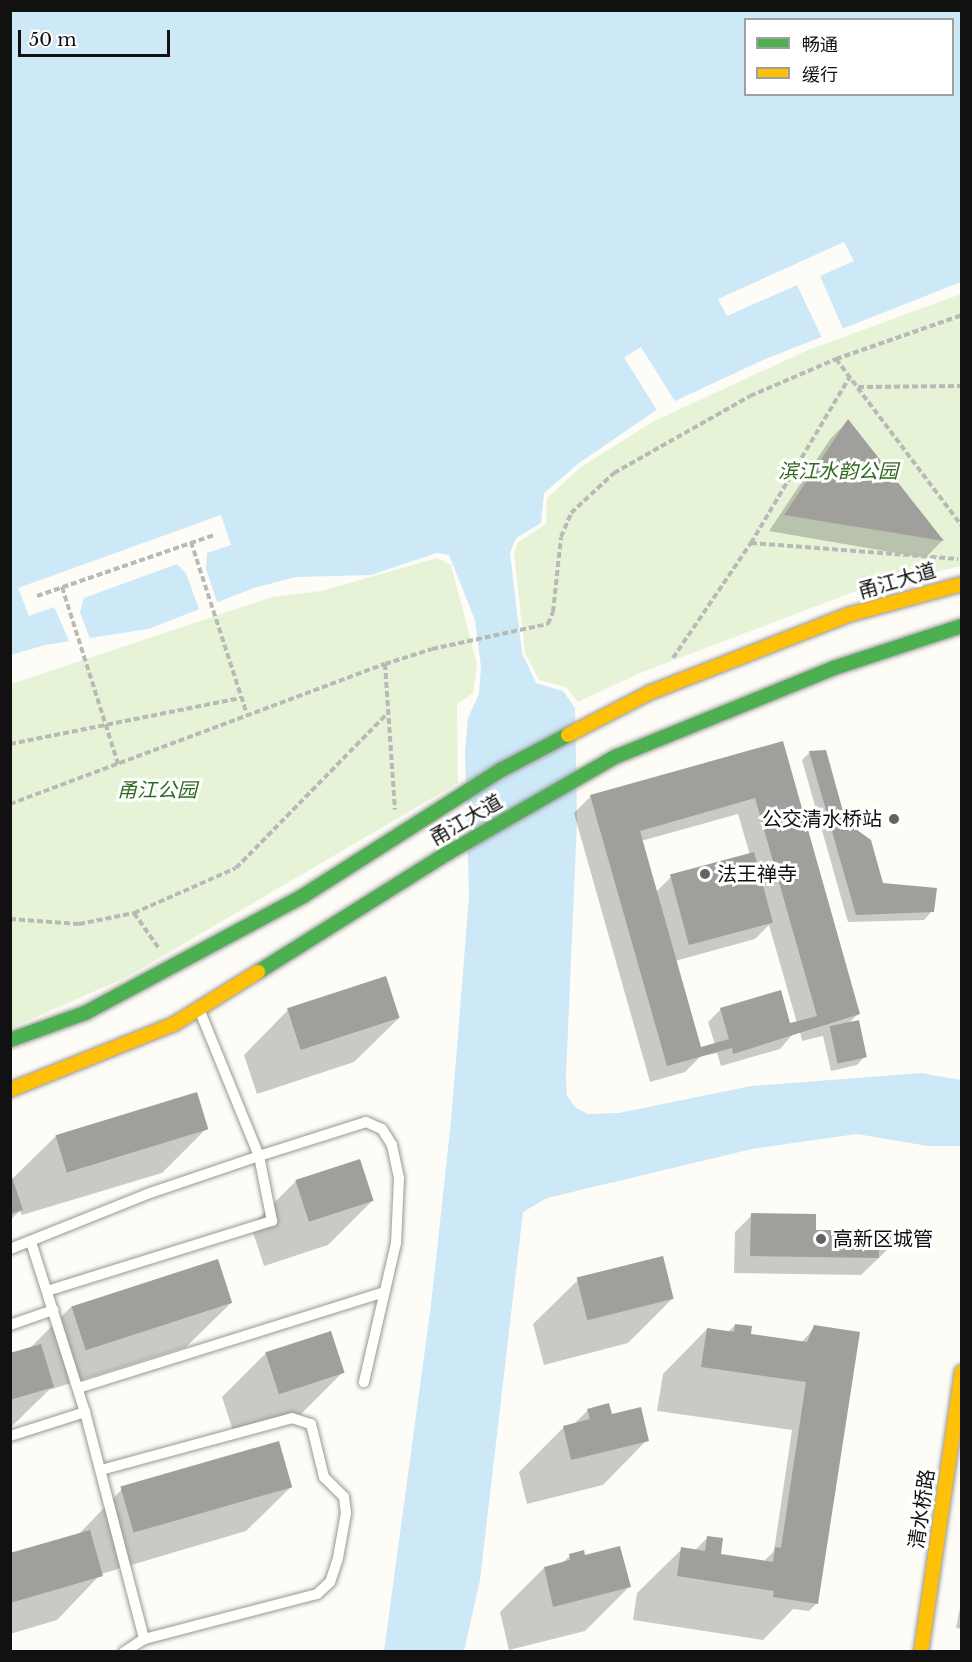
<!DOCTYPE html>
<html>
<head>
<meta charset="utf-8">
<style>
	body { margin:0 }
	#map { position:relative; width:972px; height:1662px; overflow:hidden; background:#fdfcf7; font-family:"Libre Baskerville","Noto Sans SC",serif }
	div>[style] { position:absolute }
	.green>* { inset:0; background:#e7f3d7 }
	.water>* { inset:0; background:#cde8f7 }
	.pier>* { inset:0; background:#fdfcf7; transform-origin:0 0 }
	.shadow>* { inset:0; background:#0003 }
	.building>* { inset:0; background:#a19f9c; transform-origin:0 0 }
	.path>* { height:4px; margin-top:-2px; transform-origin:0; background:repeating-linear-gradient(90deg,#b9b9b8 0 6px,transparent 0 9px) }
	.roads { filter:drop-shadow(0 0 2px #979795) drop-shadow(0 0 2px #979795) }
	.lane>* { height:10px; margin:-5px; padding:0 5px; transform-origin:5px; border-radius:5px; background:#fffffe }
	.fast>* { height:14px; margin:-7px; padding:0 7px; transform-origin:7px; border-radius:7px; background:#4caf50 }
	.slow>* { height:14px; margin:-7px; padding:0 7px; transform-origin:7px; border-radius:7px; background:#ffc107 }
	.dots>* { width:16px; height:16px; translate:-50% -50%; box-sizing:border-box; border:3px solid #fff; border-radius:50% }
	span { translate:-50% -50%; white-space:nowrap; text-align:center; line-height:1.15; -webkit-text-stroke:6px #fff; paint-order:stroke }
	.park-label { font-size:20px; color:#2f6b1f; font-style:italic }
	.street-label { font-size:20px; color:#111 }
	.poi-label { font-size:20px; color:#111 }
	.right { translate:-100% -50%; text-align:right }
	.left { translate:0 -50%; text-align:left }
	.frame { position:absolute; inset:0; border:12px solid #111; pointer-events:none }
	.legend { position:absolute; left:744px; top:18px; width:210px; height:78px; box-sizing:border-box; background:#fff; border:2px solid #a0a0a0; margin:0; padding:8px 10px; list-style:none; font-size:18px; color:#111 }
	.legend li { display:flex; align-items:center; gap:12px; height:30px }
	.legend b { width:30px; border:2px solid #a0a0a0 }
	.scale { position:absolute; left:18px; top:30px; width:152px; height:27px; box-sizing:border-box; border:3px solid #111; border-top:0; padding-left:8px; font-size:18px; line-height:21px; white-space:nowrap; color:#111; -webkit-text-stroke:4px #fff; paint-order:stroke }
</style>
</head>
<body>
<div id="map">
	<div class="green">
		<div style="clip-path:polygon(961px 294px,961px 566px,856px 591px,640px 673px,578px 702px,566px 687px,539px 680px,525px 653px,514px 554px,517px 543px,546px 524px,547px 498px,581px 467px,654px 421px,808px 350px)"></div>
		<div style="clip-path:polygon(437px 558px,451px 565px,477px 664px,473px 693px,457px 704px,458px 783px,127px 977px,11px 1028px,11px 684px,272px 597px,321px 591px)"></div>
	</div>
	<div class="water">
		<div style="clip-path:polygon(evenodd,11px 11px,961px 11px,961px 282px,763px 360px,658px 409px,579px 463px,544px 493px,541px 523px,516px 538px,510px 553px,522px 653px,536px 683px,563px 691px,575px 708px,577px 820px,566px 1077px,567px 1096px,576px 1108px,588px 1114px,619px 1113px,751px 1086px,921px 1073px,961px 1080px,961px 1146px,928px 1146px,857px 1134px,752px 1149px,547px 1198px,523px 1212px,480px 1580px,464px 1651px,384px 1651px,431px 1305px,451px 1121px,469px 897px,465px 753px,468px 718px,479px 694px,481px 667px,475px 620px,449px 555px,437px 553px,371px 575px,296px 577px,254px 588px,148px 629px,45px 645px,11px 655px,11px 11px,746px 20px,952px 20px,952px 94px,746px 94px,746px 20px)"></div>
	</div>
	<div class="pier">
		<div style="clip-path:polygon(844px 242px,854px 261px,820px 276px,843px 329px,822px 338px,797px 285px,727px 316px,718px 299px)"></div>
		<div style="left:641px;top:347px;width:67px;height:20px;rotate:58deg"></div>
		<div style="clip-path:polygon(221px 515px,231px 545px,207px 553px,206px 569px,218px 605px,200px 612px,186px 573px,177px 564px,84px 598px,80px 612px,91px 642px,71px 645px,54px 607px,29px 616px,18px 588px)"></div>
	</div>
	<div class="shadow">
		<div style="clip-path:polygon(848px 421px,942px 541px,925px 558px,769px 531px,831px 438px)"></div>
		<div style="clip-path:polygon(evenodd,782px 742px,859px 1013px,848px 1024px,865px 1056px,857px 1065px,831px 1071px,823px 1036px,802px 1041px,800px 1032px,792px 1035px,780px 1049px,721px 1066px,717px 1053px,701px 1056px,685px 1072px,650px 1082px,574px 813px,591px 796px,782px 742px,738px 814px,750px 855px,671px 877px,656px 892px,641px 841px,738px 814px,782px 742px,769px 925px,797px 1023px,789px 1026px,721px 1009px,708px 1022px,715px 1045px,700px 1050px,675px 961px,755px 939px,769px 925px)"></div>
		<div style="clip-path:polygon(810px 752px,845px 823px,882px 885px,932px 911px,924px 920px,848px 922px,802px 760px)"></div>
		<div style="clip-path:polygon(288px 1010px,399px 1018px,354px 1062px,257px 1094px,244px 1055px)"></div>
		<div style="clip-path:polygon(207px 1128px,162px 1173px,22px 1215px,20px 1211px,10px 1220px,10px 1175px,12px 1179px,56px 1136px)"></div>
		<div style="clip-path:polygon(296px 1181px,372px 1201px,328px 1245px,264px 1266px,251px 1226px)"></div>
		<div style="clip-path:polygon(752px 1215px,814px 1232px,889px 1248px,861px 1275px,734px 1273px,735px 1232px)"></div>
		<div style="clip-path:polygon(578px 1280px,673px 1298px,628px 1343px,544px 1365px,533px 1324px)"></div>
		<div style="clip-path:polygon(231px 1303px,186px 1347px,49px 1390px,10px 1428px,10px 1355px,29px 1349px,72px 1306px)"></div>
		<div style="clip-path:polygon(735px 1325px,749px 1336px,801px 1343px,815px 1327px,817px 1603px,809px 1611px,793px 1609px,763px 1640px,633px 1620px,637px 1593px,682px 1549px,694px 1551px,707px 1538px,719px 1555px,763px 1562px,774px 1551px,792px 1430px,657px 1411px,663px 1374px,707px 1329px,728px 1332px)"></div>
		<div style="clip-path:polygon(266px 1353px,343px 1372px,298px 1417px,235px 1437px,222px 1397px)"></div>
		<div style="clip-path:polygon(588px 1410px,610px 1416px,647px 1440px,603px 1485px,527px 1504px,519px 1472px,563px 1428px,573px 1425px)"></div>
		<div style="clip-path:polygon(291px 1487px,246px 1531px,101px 1574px,57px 1620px,10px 1634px,10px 1555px,78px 1535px,122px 1489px)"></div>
		<div style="clip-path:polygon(570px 1556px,584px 1557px,629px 1587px,585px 1631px,509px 1650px,500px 1612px,544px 1568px,562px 1563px)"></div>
		<div style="clip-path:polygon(962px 1597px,962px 1629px,956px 1628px)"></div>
	</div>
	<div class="building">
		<div style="clip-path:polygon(848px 419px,944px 541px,784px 515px)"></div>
		<div style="clip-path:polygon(evenodd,783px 741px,860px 1014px,733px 1054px,732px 1048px,667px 1066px,590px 795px,783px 741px,755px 798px,817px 1016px,790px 1023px,781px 990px,720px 1008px,729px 1039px,701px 1047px,640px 831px,755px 798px)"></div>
		<div style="clip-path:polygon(826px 750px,846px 822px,871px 840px,883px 883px,937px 888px,934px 912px,856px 915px,809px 751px)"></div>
		<div style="left:754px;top:852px;width:73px;height:87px;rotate:75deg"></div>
		<div style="left:386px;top:976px;width:44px;height:104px;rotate:72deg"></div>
		<div style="left:859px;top:1020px;width:38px;height:30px;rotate:78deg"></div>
		<div style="left:197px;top:1092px;width:39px;height:148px;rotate:73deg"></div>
		<div style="left:360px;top:1159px;width:44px;height:68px;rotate:72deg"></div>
		<div style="clip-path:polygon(10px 1171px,23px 1210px,10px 1214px)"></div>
		<div style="clip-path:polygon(751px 1213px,816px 1214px,816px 1230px,891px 1230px,891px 1249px,879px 1249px,879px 1258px,750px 1256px)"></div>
		<div style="left:663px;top:1256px;width:44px;height:89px;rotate:76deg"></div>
		<div style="left:218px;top:1259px;width:46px;height:154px;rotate:72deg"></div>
		<div style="clip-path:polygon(735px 1324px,752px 1326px,751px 1334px,807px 1342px,814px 1325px,860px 1332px,818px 1604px,773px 1597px,774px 1591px,677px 1576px,681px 1547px,705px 1551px,707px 1536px,723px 1538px,721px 1554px,773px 1562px,775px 1547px,781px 1548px,806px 1382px,701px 1367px,707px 1328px,734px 1332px)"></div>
		<div style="left:331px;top:1331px;width:44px;height:69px;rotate:72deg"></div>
		<div style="clip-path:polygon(41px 1344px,54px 1387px,10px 1400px,10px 1353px)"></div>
		<div style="clip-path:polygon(609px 1403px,612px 1414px,641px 1407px,649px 1441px,571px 1460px,563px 1426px,590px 1419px,587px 1409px)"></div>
		<div style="left:279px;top:1441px;width:48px;height:165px;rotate:74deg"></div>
		<div style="clip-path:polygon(90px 1530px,103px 1576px,10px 1603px,10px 1553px)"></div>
		<div style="clip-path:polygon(620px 1546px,631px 1587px,553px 1607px,544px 1567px,570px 1560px,569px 1554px,584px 1550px,585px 1555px)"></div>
	</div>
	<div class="path">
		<div style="left:836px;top:359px;width:209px;rotate:53deg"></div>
		<div style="left:858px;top:387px;width:104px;rotate:-0.6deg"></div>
		<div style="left:191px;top:542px;width:181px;rotate:72deg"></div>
		<div style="left:751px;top:543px;width:208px;rotate:4.4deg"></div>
		<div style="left:62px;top:587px;width:186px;rotate:72.4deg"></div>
		<div style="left:37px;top:596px;width:187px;rotate:-19deg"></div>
		<div style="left:673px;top:658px;width:139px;rotate:-55.9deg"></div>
		<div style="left:751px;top:543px;width:194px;rotate:-59.3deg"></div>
		<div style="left:385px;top:664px;width:146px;rotate:86.1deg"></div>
		<div style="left:10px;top:744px;width:235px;rotate:-11.3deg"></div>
		<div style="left:10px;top:804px;width:400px;rotate:-20.5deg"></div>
		<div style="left:385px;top:664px;width:49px;rotate:-17.7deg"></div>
		<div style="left:432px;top:649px;width:119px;rotate:-12.2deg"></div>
		<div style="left:548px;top:624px;width:13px;rotate:-67deg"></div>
		<div style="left:553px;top:612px;width:75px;rotate:-83.9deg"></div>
		<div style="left:561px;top:537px;width:26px;rotate:-67deg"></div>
		<div style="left:571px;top:513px;width:59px;rotate:-42.9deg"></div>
		<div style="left:614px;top:473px;width:156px;rotate:-29.5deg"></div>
		<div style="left:750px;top:396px;width:94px;rotate:-23.3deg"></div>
		<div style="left:836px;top:359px;width:133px;rotate:-19.2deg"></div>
		<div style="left:134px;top:913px;width:42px;rotate:54.8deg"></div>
		<div style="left:10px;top:919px;width:69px;rotate:4.1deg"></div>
		<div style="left:79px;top:924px;width:56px;rotate:-11.3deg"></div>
		<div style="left:134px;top:913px;width:111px;rotate:-23.8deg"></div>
		<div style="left:236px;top:868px;width:217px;rotate:-45.6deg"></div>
	</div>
	<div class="roads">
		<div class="lane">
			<div style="left:31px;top:1242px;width:178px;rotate:72.4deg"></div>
			<div style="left:85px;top:1412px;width:235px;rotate:75.4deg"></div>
			<div style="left:10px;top:1249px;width:151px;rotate:-21.8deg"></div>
			<div style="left:150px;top:1193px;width:115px;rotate:-18.7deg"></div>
			<div style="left:259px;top:1156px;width:112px;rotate:-17.6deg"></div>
			<div style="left:366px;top:1122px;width:17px;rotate:24deg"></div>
			<div style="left:382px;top:1129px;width:19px;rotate:58deg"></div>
			<div style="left:392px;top:1145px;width:34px;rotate:78deg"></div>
			<div style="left:399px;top:1178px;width:65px;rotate:92.6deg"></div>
			<div style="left:396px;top:1243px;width:143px;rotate:103deg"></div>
			<div style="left:47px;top:1291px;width:236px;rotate:-17.3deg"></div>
			<div style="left:272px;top:1221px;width:66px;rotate:-101.3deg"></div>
			<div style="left:259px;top:1156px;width:159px;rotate:-112.2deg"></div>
			<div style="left:10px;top:1325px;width:46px;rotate:-19.2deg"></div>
			<div style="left:78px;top:1388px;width:318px;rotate:-17.4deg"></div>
			<div style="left:10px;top:1436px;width:79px;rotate:-17.7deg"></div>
			<div style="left:101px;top:1470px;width:198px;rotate:-15.2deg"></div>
			<div style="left:292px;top:1418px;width:20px;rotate:18deg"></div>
			<div style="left:311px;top:1424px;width:55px;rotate:76.2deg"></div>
			<div style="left:324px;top:1477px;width:28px;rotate:45deg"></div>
			<div style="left:344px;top:1497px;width:16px;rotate:83deg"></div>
			<div style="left:346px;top:1513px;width:46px;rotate:100.1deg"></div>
			<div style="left:338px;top:1558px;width:25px;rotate:108deg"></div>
			<div style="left:330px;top:1582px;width:18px;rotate:137deg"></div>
			<div style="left:317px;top:1594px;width:179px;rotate:165.4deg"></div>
			<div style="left:144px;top:1639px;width:24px;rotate:147deg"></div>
		</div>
		<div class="fast">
			<div style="left:258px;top:972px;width:224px;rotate:-32.1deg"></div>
			<div style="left:448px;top:853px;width:193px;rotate:-29.9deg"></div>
			<div style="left:615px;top:757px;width:236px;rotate:-22.1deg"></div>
			<div style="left:834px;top:668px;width:135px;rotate:-18.2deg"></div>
			<div style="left:10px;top:1040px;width:80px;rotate:-19.8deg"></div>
			<div style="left:85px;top:1013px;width:247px;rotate:-28.2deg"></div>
			<div style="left:303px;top:896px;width:235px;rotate:-32.5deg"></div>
			<div style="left:501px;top:770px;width:76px;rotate:-27.6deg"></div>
		</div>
		<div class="slow">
			<div style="left:568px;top:735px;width:91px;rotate:-27.4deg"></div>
			<div style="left:649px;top:693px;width:214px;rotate:-21.4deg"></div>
			<div style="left:848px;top:615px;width:118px;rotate:-15.2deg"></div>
			<div style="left:10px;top:1090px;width:177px;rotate:-21.9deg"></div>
			<div style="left:174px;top:1024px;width:99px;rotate:-31.8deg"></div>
			<div style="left:921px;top:1652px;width:283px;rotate:-81.7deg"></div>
		</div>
	</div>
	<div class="dots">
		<div style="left:894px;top:819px;background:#646362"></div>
		<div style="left:705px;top:874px;background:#646362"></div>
		<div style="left:821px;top:1239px;background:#646362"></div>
	</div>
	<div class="park-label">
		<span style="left:838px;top:471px">滨江水韵公园</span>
		<span style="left:157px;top:790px">甬江公园</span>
	</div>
	<div class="street-label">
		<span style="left:897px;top:581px;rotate:-16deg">甬江大道</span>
		<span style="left:466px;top:820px;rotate:-30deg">甬江大道</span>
		<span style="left:922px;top:1509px;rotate:-82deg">清水桥路</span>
	</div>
	<div class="poi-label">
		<span class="right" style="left:882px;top:819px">公交清水桥站</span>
		<span class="left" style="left:717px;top:874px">法王禅寺</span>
		<span class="left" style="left:833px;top:1239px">高新区城管</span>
	</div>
	<div class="frame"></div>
	<ul class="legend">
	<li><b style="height:8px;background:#4caf50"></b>畅通</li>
	<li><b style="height:8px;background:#ffc107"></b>缓行</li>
	</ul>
	<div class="scale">50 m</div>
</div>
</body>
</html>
